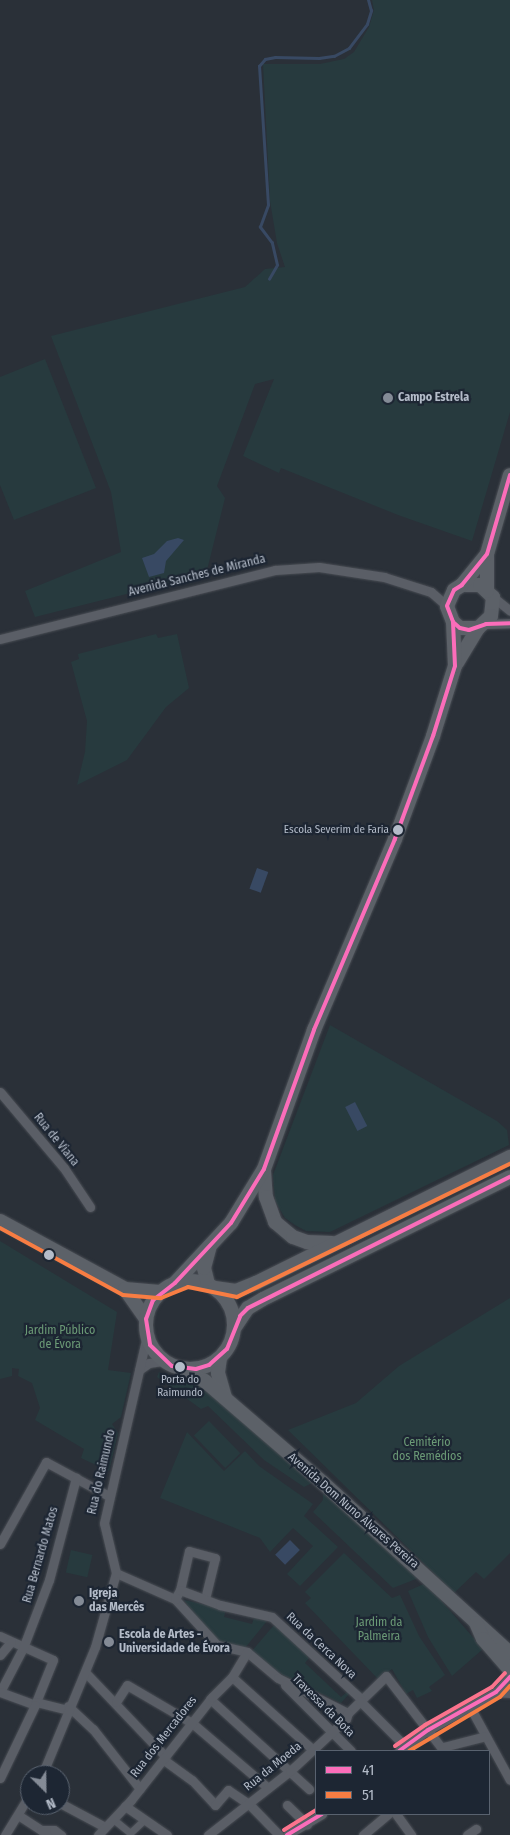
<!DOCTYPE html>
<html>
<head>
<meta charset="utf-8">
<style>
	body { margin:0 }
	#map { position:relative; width:510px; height:1835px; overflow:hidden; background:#2a3038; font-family:"Fira Sans Condensed",sans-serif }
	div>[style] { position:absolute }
	.green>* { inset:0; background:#273a3e; transform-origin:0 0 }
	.water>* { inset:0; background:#384963; transform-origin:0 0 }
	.stream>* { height:2.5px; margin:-1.25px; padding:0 1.25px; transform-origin:1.25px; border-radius:1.25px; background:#384963 }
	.roads { filter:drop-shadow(0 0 1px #484c53) drop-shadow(0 0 1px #484c53) }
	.pedestrian>* { height:7px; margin:-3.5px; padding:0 3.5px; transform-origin:3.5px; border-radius:3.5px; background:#5a5e66 }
	.minor>* { height:9px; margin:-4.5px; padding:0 4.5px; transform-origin:4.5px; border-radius:4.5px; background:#5a5e66 }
	.primary>* { height:14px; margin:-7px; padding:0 7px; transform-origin:7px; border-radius:7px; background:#5c6168 }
	.primary>.ring { margin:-7px; padding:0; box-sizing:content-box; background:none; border:14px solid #5c6168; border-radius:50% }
	.bus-1>* { height:4px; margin:-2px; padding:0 2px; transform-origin:2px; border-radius:2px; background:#fb6dba }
	.bus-2>* { height:4px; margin:-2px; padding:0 2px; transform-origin:2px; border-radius:2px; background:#f77d43 }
	.bus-3>* { height:4px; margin:-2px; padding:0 2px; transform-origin:2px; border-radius:2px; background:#fc738d }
	.dots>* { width:14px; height:14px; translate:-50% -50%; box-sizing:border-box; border:2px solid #1d2633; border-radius:50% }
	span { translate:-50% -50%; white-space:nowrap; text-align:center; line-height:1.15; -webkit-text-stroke:4.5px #1d2633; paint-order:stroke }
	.bus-label { font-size:11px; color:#b4bcc9 }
	.right { translate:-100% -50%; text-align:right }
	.poi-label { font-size:12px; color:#b4bcc9; font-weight:700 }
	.left { translate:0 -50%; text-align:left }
	.street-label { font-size:12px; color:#b4bcc9 }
	.park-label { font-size:12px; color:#6b9a76 }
	.legend { position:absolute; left:315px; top:1750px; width:175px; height:65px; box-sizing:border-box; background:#1d2633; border:1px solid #59626f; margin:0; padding:6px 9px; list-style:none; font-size:15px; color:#b4bcc9 }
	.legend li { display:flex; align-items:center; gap:10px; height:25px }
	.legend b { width:25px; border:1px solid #59626f }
	.north { position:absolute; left:20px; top:1765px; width:50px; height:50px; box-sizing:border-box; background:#1d2633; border:1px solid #59626f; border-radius:50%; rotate:157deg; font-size:14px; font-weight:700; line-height:20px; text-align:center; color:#b4bcc9 }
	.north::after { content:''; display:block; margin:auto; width:18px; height:22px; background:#848b96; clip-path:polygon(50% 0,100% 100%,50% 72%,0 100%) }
</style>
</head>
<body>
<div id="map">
	<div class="green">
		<div style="clip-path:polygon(372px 0,510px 0,510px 412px,472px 541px,398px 515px,281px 468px,279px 473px,243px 456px,274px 379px,255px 384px,217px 486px,225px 498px,206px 574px,35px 617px,25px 591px,121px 552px,111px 492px,51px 336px,245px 287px,265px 269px,285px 267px,277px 243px,270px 201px,263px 64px,320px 64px,344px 59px,354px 52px,369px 27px,374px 10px)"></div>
		<div style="clip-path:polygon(45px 359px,96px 488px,14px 520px,0 485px,0 377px)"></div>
		<div style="clip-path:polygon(156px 634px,158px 638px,177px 634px,189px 688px,166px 707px,127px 760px,77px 785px,85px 752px,87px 721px,71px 662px,79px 659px,78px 654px)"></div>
		<div style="clip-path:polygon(330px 1025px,497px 1121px,507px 1130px,509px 1145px,330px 1232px,306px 1231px,295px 1225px,285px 1218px,275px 1201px,273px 1175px)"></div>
		<div style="clip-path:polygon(0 1241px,117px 1312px,108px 1370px,131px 1373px,121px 1417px,112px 1424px,118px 1433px,109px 1471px,81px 1458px,84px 1449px,35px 1420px,40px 1408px,32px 1383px,18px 1376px,19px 1369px,12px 1368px,12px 1376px,0 1379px)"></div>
		<div style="clip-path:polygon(510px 1298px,510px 1553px,484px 1579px,476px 1572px,454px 1593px,288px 1430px,356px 1403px,399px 1366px)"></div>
		<div style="clip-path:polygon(159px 1372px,173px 1381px,191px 1380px,206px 1389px,312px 1483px,304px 1487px,264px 1460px,208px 1406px,201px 1409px,157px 1377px)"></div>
		<div style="left:209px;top:1421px;width:45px;height:21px;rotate:46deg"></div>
		<div style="clip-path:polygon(187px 1432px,224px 1471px,245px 1451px,259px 1466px,313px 1504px,304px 1516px,338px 1547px,300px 1586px,287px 1574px,313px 1546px,293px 1528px,270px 1552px,260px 1538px,160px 1498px)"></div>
		<div style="clip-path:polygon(323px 1493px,387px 1545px,421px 1577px,393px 1588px,313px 1512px,323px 1500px)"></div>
		<div style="left:71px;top:1550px;width:22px;height:23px;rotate:13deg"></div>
		<div style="clip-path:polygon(344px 1553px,392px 1598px,400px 1595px,419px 1636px,445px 1675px,429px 1687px,432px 1691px,417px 1698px,413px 1690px,406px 1694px,392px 1669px,378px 1679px,305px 1603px,311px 1598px,305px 1592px)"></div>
		<div style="clip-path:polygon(426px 1583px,483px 1649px,452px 1676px,428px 1637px,408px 1591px)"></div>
		<div style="clip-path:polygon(184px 1600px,226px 1609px,224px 1617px,252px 1624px,254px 1618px,267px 1621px,245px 1648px,213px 1639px)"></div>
		<div style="clip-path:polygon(274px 1625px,310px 1657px,305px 1663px,341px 1697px,347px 1692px,349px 1694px,341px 1703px,277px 1672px,251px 1652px)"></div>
	</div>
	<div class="water">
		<div style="clip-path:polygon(178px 538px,184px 540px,166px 561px,164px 573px,149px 577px,142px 558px,154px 554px,167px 541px)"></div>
		<div style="left:257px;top:868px;width:12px;height:22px;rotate:20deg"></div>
		<div style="left:355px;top:1102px;width:27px;height:11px;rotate:63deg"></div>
		<div style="left:290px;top:1540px;width:14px;height:21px;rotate:45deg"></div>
	</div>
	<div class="stream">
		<div style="left:269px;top:279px;width:16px;rotate:-60deg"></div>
		<div style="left:277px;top:265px;width:23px;rotate:-103deg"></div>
		<div style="left:272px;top:243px;width:20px;rotate:-127deg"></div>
		<div style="left:260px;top:227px;width:23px;rotate:-70deg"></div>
		<div style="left:268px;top:205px;width:139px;rotate:-93.7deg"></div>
		<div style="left:259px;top:66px;width:9px;rotate:-49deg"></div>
		<div style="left:265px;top:59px;width:10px;rotate:-11deg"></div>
		<div style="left:275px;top:57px;width:44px;rotate:1.3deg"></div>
		<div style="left:319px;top:58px;width:15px;rotate:-8deg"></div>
		<div style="left:334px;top:56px;width:17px;rotate:-28deg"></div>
		<div style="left:349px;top:48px;width:30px;rotate:-53deg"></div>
		<div style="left:367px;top:24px;width:14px;rotate:-73deg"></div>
		<div style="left:371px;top:11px;width:11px;rotate:-105deg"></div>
	</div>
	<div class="roads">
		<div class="pedestrian">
			<div style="left:113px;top:1819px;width:22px;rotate:39deg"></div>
			<div style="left:130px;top:1833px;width:19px;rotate:-43deg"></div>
		</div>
		<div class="minor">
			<div style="left:493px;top:597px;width:22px;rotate:39deg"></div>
			<div style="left:486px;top:624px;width:24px;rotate:-2deg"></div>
			<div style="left:0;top:639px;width:284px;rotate:-14.1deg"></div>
			<div style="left:275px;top:570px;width:44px;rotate:-3.9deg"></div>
			<div style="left:319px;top:567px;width:66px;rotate:8.7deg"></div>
			<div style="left:384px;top:577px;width:49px;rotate:17.7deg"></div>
			<div style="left:431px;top:592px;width:21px;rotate:41deg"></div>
			<div style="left:0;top:1092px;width:99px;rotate:49.9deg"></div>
			<div style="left:64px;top:1168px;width:47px;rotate:56.3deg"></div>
			<div style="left:139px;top:1370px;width:12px;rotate:-35deg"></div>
			<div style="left:149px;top:1363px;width:15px;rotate:-8deg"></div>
			<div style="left:0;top:1544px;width:94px;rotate:-60.7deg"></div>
			<div style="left:46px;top:1462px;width:72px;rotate:28.4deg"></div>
			<div style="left:116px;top:1573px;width:64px;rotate:23.8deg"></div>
			<div style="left:175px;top:1599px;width:62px;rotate:47.6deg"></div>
			<div style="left:217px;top:1645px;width:31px;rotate:13deg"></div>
			<div style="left:247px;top:1652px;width:40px;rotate:40deg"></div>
			<div style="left:278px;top:1678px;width:78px;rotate:26.6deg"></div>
			<div style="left:348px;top:1713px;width:53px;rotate:-44.2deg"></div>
			<div style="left:386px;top:1676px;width:95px;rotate:52.3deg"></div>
			<div style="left:180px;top:1590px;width:40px;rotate:-77deg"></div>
			<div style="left:189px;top:1551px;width:27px;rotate:15deg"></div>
			<div style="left:215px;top:1558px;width:42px;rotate:103.7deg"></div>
			<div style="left:175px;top:1599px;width:10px;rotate:-61deg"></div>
			<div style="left:180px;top:1590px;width:43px;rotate:20.6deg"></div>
			<div style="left:220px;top:1605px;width:53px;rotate:13deg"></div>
			<div style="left:272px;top:1617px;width:120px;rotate:42.6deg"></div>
			<div style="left:0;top:1636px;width:58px;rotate:24.4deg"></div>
			<div style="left:53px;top:1660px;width:45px;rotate:112deg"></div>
			<div style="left:0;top:1655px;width:17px;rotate:-50deg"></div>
			<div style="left:85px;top:1672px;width:117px;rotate:46.4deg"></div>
			<div style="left:232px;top:1677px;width:109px;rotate:42deg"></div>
			<div style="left:285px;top:1685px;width:93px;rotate:45deg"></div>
			<div style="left:0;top:1692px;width:50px;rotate:-62.4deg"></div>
			<div style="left:23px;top:1648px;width:73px;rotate:-69.1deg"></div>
			<div style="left:49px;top:1580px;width:106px;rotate:-75.2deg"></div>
			<div style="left:0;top:1692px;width:37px;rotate:20deg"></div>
			<div style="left:35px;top:1705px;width:3px;rotate:-72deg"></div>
			<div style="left:36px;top:1702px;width:32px;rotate:14deg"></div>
			<div style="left:496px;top:1692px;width:14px;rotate:4deg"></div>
			<div style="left:210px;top:1699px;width:134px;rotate:42.3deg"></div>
			<div style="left:360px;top:1701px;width:64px;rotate:45deg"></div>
			<div style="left:116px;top:1702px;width:20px;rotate:-57deg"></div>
			<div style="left:127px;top:1685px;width:75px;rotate:30.3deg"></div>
			<div style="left:192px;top:1723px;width:100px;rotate:40.5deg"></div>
			<div style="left:68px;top:1706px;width:34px;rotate:43deg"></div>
			<div style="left:93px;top:1729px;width:76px;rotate:51.9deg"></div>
			<div style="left:470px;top:1707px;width:83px;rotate:61.3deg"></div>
			<div style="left:443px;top:1747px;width:44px;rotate:-14.3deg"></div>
			<div style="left:399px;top:1751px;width:36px;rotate:-36deg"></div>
			<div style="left:428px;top:1730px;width:78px;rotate:-29.2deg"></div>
			<div style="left:496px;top:1692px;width:21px;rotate:-47deg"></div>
			<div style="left:164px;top:1760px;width:34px;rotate:36deg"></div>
			<div style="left:192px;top:1780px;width:34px;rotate:47deg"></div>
			<div style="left:215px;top:1805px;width:20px;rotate:-49deg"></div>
			<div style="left:228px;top:1790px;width:25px;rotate:34deg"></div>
			<div style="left:249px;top:1804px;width:43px;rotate:45.9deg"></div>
			<div style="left:42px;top:1775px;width:139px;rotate:-67.5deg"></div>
			<div style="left:95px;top:1647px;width:77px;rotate:-74.2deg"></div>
			<div style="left:116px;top:1573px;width:51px;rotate:-103.5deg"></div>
			<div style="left:104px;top:1523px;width:193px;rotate:-77.1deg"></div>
			<div style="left:0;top:1778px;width:81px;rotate:-64.4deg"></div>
			<div style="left:60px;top:1803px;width:51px;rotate:28.1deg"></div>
			<div style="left:287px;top:1805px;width:28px;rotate:44deg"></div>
			<div style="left:125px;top:1806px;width:51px;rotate:34.6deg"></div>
			<div style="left:396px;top:1814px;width:26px;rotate:54deg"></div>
			<div style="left:18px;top:1815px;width:27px;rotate:33deg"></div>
			<div style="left:41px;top:1830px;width:13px"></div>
			<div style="left:54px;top:1830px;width:9px;rotate:36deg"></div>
			<div style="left:5px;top:1835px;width:48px;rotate:-58.6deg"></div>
			<div style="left:98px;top:1835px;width:48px;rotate:-46.7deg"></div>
			<div style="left:131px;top:1800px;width:131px;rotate:-51.8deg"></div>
			<div style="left:212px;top:1697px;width:28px;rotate:-45deg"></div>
			<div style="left:232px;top:1677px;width:29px;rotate:-59deg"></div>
			<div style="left:208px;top:1835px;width:104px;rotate:-38deg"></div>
			<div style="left:290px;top:1771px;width:76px;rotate:-42.9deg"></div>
			<div style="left:346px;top:1719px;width:6px;rotate:-72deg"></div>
			<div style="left:287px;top:1835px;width:41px;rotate:-31deg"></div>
			<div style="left:363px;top:1835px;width:33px;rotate:-40deg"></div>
			<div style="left:467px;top:1835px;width:11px;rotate:-34deg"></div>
		</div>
		<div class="primary">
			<div style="left:462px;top:585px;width:18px"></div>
			<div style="left:480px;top:585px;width:18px;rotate:43deg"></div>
			<div style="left:493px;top:597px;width:19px;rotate:96deg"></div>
			<div style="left:491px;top:616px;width:18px;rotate:137deg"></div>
			<div style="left:478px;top:628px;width:18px;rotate:180deg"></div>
			<div style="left:460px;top:628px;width:9px;rotate:-139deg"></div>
			<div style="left:453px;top:622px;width:17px;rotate:-111deg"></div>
			<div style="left:447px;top:606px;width:17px;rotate:-66deg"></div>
			<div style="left:454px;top:590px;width:9px;rotate:-32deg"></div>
			<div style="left:462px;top:585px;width:40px;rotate:-51deg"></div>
			<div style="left:487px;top:591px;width:37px;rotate:-90deg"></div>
			<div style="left:487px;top:554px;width:82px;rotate:-73.8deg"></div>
			<div style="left:457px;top:663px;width:41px;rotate:-59deg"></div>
			<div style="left:264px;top:1171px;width:26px;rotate:86deg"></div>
			<div style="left:266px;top:1197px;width:27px;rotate:70deg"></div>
			<div style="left:275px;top:1222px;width:23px;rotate:40deg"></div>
			<div style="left:293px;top:1237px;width:15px;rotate:20deg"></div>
			<div style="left:307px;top:1242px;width:25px;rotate:2deg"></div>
			<div style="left:0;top:1221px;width:142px;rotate:28.5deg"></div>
			<div style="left:125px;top:1289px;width:37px;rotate:55deg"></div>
			<div class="ring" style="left:146px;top:1281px;width:74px;height:74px"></div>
			<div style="left:175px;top:1283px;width:82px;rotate:-47deg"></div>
			<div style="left:231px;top:1223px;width:63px;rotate:-58.6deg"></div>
			<div style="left:264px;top:1169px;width:148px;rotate:-70.2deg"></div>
			<div style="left:314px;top:1030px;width:207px;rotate:-67deg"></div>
			<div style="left:395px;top:839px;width:110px;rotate:-69.7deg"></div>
			<div style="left:433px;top:736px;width:73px;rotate:-72.6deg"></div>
			<div style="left:455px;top:666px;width:44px;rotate:-92.6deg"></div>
			<div style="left:208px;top:1284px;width:16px;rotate:-104deg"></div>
			<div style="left:204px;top:1268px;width:23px;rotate:-75deg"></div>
			<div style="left:215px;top:1288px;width:21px;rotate:8deg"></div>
			<div style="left:236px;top:1291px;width:22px;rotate:-22deg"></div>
			<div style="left:256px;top:1283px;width:284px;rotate:-26.4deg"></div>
			<div style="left:125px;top:1289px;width:35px;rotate:5deg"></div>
			<div style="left:235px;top:1327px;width:23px;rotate:-56deg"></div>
			<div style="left:248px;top:1308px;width:17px;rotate:-31deg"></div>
			<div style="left:263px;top:1299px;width:275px;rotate:-26.3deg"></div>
			<div style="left:220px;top:1358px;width:15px;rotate:98deg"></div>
			<div style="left:218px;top:1373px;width:26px;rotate:74deg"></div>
			<div style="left:183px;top:1369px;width:25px;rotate:29deg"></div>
			<div style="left:205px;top:1381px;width:155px;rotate:40.8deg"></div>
			<div style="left:322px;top:1482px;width:254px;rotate:42.3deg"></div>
			<div style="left:476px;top:1623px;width:17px;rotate:66deg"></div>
			<div style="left:483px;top:1639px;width:41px;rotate:48.9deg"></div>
		</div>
	</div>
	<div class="bus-1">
		<div style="left:510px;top:475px;width:82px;rotate:106.2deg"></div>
		<div style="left:487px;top:554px;width:40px;rotate:129deg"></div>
		<div style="left:462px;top:585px;width:9px;rotate:148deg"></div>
		<div style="left:454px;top:590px;width:17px;rotate:114deg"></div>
		<div style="left:447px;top:606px;width:17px;rotate:69deg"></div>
		<div style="left:453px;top:622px;width:9px;rotate:41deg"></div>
		<div style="left:460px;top:628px;width:9px;rotate:13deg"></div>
		<div style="left:469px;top:630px;width:18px;rotate:-19deg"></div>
		<div style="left:486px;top:624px;width:24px;rotate:-2deg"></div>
		<div style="left:453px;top:622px;width:44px;rotate:87.4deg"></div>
		<div style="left:455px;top:666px;width:73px;rotate:107.4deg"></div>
		<div style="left:433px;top:736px;width:110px;rotate:110.3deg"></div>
		<div style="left:395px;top:839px;width:207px;rotate:113deg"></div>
		<div style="left:314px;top:1030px;width:148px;rotate:109.8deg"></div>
		<div style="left:264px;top:1169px;width:63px;rotate:121.4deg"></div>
		<div style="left:231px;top:1223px;width:82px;rotate:133deg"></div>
		<div style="left:175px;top:1283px;width:28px;rotate:142deg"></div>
		<div style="left:153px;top:1300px;width:20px;rotate:110deg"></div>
		<div style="left:146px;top:1319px;width:26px;rotate:81deg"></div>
		<div style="left:150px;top:1345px;width:30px;rotate:44deg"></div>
		<div style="left:172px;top:1366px;width:24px;rotate:7deg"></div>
		<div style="left:196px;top:1369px;width:14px;rotate:-17deg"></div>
		<div style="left:209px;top:1365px;width:24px;rotate:-42deg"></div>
		<div style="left:227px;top:1349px;width:35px;rotate:-68deg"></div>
		<div style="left:240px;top:1316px;width:11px;rotate:-45deg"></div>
		<div style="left:248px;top:1308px;width:293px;rotate:-26.6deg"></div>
		<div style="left:399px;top:1751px;width:36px;rotate:-36deg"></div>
		<div style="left:428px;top:1730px;width:78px;rotate:-29.2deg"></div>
		<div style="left:496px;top:1692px;width:21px;rotate:-47deg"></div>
		<div style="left:287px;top:1835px;width:41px;rotate:-31deg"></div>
	</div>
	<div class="bus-2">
		<div style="left:0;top:1228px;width:140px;rotate:28.6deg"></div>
		<div style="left:123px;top:1295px;width:38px;rotate:5deg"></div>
		<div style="left:161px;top:1298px;width:29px;rotate:-22deg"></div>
		<div style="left:188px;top:1287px;width:50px;rotate:11.5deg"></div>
		<div style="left:237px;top:1297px;width:304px;rotate:-26deg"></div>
		<div style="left:409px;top:1751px;width:106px;rotate:-30.7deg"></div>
		<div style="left:500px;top:1697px;width:15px;rotate:-48deg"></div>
	</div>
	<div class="bus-3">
		<div style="left:395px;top:1746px;width:37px;rotate:-35deg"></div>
		<div style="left:425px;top:1725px;width:77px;rotate:-29.6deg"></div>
		<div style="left:492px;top:1687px;width:19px;rotate:-47deg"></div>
		<div style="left:284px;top:1830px;width:38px;rotate:-32deg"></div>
	</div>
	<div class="dots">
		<div style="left:388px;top:398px;background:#848b96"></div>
		<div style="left:398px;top:830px;background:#b4bcc9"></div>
		<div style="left:49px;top:1255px;background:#b4bcc9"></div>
		<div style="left:180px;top:1367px;background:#b4bcc9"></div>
		<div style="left:79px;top:1601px;background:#848b96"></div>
		<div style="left:109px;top:1642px;background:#848b96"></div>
	</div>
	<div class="bus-label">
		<span class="right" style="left:389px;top:830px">Escola Severim de Faria</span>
		<span style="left:180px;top:1387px">Porta do<br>Raimundo</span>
	</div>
	<div class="poi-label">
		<span class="left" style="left:398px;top:398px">Campo Estrela</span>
		<span class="left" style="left:89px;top:1601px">Igreja<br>das Mercês</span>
		<span class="left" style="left:119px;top:1642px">Escola de Artes -<br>Universidade de Évora</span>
	</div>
	<div class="street-label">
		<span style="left:197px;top:576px;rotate:-14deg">Avenida Sanches de Miranda</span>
		<span style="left:56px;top:1140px;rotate:51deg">Rua de Viana</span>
		<span style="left:102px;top:1472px;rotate:-77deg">Rua do Raimundo</span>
		<span style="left:353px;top:1511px;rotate:41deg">Avenida Dom Nuno Álvares Pereira</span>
		<span style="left:41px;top:1555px;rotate:-74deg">Rua Bernardo Matos</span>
		<span style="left:321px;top:1646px;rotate:43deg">Rua da Cerca Nova</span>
		<span style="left:323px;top:1706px;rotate:45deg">Travessa da Bota</span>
		<span style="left:164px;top:1737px;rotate:-52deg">Rua dos Mercadores</span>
		<span style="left:273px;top:1767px;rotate:-39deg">Rua da Moeda</span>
	</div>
	<div class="park-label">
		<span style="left:60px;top:1338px">Jardim Público<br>de Évora</span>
		<span style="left:427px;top:1450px">Cemitério<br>dos Remédios</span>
		<span style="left:379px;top:1630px">Jardim da<br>Palmeira</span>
	</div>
	<ul class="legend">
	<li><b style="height:6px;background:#fb6dba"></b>41</li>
	<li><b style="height:6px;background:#f77d43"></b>51</li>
	</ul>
	<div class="north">N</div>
</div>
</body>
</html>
